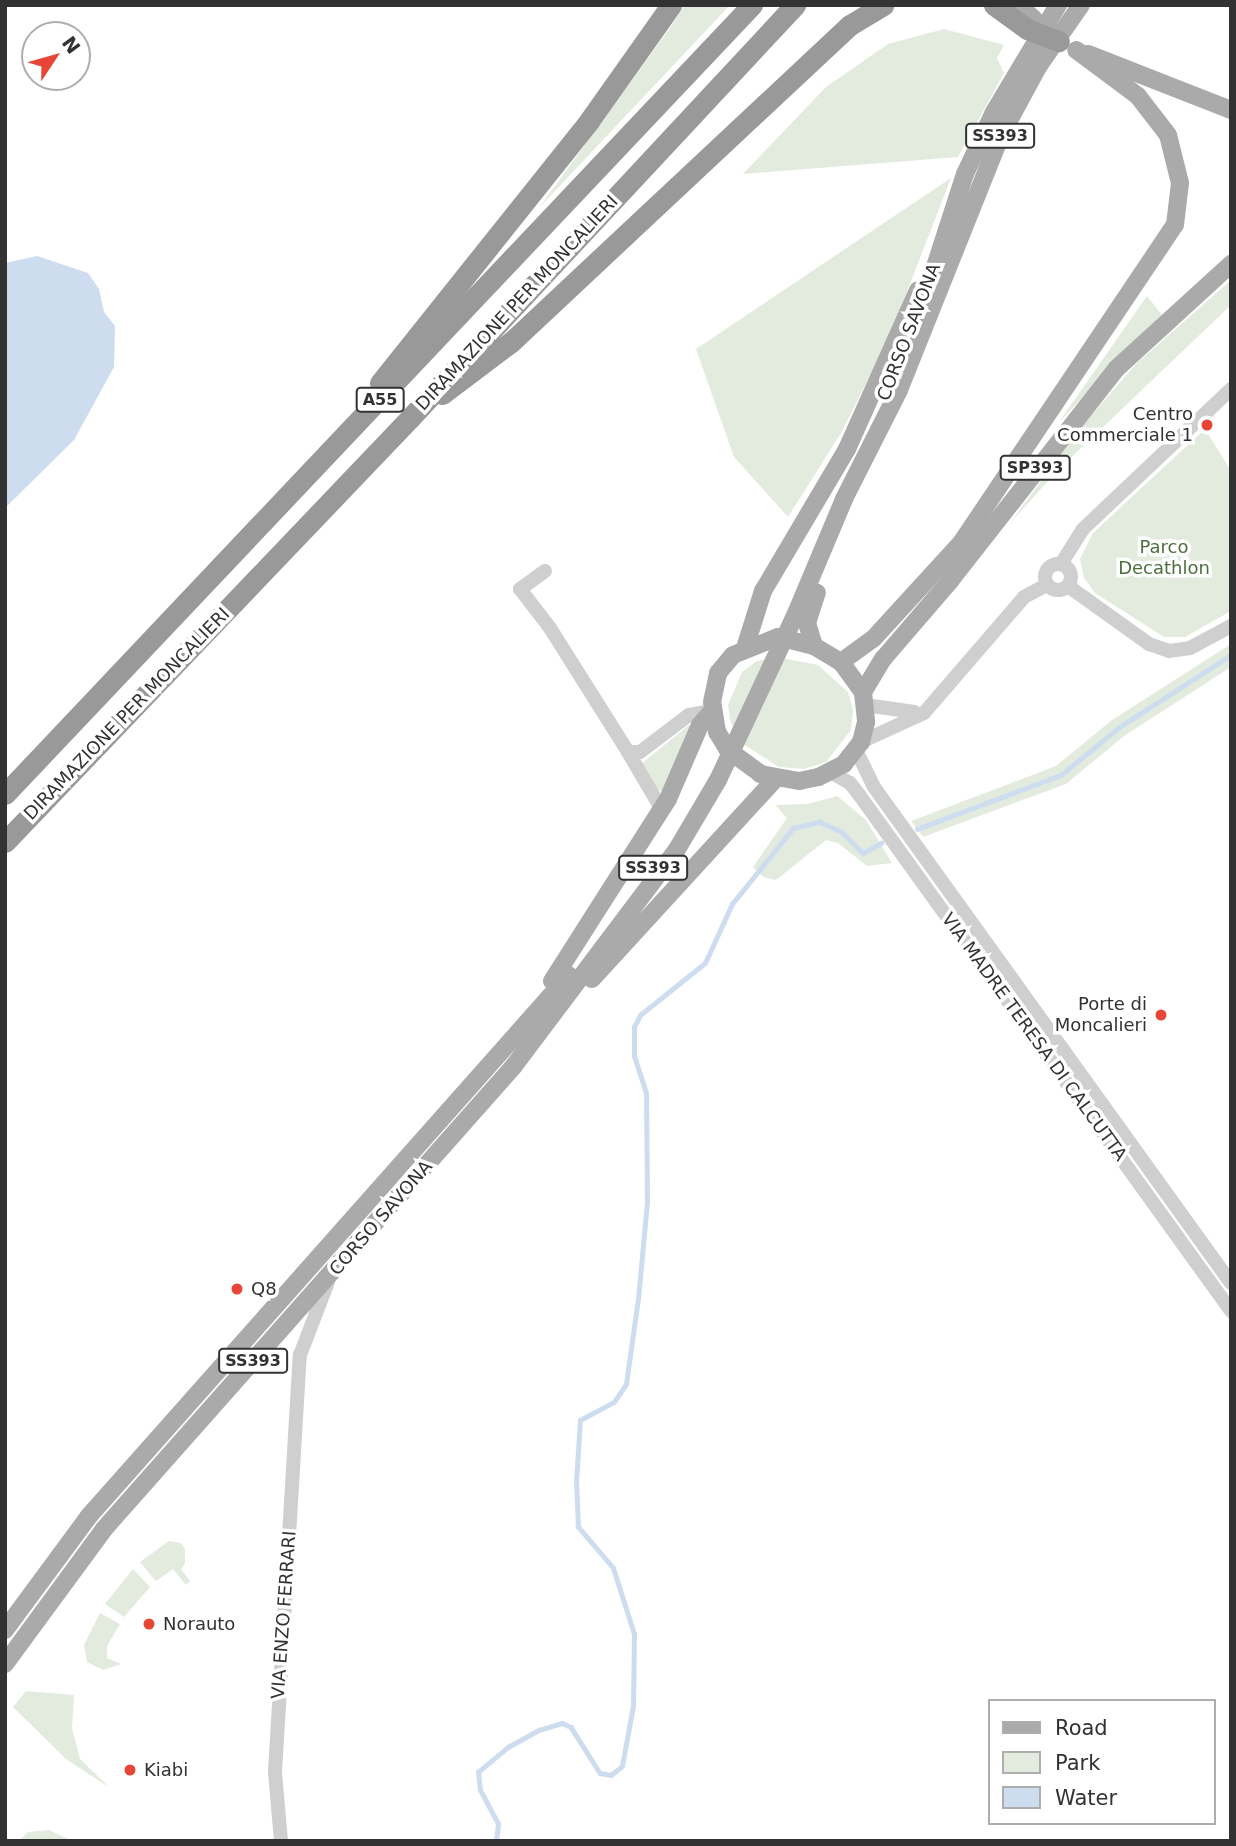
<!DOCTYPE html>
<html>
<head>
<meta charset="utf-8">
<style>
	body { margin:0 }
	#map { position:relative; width:1236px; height:1846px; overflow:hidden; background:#fff; font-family:"DejaVu Sans",sans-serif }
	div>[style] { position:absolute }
	.green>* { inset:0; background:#e3ebde }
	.water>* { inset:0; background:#cddcee }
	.stream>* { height:4.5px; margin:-2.25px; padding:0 2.25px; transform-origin:2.25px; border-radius:2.25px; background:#cddcee }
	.minor>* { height:14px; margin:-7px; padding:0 7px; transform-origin:7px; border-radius:7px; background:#cfcfcf }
	.minor>.ring { margin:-7px; padding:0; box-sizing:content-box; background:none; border:14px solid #cfcfcf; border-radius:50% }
	.major>* { height:18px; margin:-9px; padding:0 9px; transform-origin:9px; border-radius:9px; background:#aaa }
	.highway>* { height:21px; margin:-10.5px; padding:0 10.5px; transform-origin:10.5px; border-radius:10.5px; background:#999 }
	.major-bridge>* { height:18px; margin:-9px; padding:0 9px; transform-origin:9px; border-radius:9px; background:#aaa }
	.highway-bridge>* { height:21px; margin:-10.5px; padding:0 10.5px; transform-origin:10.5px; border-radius:10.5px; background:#999 }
	.dots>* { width:19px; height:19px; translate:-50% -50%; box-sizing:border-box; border:4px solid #fff; border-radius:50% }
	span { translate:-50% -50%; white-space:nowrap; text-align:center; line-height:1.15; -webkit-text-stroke:7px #fff; paint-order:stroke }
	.shield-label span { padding:2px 5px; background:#fff; border:2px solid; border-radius:5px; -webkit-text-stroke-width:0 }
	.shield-label { font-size:16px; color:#323232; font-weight:700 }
	.street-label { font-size:18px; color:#323232 }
	.poi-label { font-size:18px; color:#323232 }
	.right { translate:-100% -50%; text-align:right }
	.left { translate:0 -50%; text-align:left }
	.park-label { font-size:18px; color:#4d6f3e }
	.frame { position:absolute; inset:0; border:7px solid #323232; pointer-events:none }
	.legend { position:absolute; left:988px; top:1699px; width:228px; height:126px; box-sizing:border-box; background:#fff; border:2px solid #adadad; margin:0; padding:9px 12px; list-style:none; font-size:21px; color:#323232 }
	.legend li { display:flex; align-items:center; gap:14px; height:35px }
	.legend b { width:35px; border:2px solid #adadad }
	.north { position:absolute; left:21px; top:21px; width:70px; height:70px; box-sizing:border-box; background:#fff; border:2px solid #adadad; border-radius:50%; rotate:54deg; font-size:19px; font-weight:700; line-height:28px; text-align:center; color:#323232 }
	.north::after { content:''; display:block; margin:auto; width:24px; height:32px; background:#e74536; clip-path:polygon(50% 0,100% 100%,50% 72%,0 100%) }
</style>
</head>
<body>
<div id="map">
	<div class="green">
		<div style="clip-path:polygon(685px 5px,730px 5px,539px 208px,672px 25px)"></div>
		<div style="clip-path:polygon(944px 29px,1004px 45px,997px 58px,1004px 73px,958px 157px,743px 174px,826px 87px,888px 44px)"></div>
		<div style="clip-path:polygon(951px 178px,889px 338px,841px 433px,788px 517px,734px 457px,696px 349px)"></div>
		<div style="clip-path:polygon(1231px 280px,1231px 305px,1059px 469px,1011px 522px,1076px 433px,1136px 364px)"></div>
		<div style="clip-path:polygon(1147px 296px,1162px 315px,1059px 422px)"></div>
		<div style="clip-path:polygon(1205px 429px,1231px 471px,1231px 611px,1185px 637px,1164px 637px,1095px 593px,1084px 578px,1080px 559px,1093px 533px)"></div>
		<div style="clip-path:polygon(1231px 644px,1231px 667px,1124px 736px,1066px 784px,923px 837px,911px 821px,1056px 766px,1112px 720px)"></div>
		<div style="clip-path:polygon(777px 657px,818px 665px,848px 692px,853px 710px,851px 730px,826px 762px,804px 769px,779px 767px,740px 742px,730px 720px,728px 705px,742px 672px,757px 661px)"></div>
		<div style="clip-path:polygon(689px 725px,693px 729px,665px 793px,654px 787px,641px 764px)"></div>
		<div style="clip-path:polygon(837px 796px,866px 820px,892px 863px,867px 866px,838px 843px,826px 840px,776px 880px,763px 877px,753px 867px,787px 818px,775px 805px,808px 804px)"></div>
		<div style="clip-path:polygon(169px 1541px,181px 1543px,185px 1549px,185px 1564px,181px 1569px,190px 1581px,186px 1585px,173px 1569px,156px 1581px,140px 1562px)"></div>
		<div style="clip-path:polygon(133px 1569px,150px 1587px,124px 1617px,105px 1604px)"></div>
		<div style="clip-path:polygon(100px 1613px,120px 1624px,107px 1646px,107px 1658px,121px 1664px,103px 1670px,87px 1662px,84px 1645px)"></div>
		<div style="clip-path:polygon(26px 1691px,74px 1695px,72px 1728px,80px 1759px,110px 1788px,66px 1759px,13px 1707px)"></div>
		<div style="clip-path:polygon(49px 1830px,72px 1841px,19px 1841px,28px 1832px)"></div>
	</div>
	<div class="water">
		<div style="clip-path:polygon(37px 256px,88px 273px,99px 289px,104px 312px,115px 326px,114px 367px,74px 440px,5px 508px,5px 263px)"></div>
	</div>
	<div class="stream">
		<div style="left:917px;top:829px;width:154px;rotate:-20.6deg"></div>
		<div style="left:1061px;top:775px;width:74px;rotate:-39.5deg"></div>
		<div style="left:1118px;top:728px;width:135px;rotate:-32.9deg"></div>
		<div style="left:33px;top:1841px;width:20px"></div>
		<div style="left:496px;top:1841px;width:17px;rotate:-83deg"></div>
		<div style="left:498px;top:1824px;width:38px;rotate:-118deg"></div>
		<div style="left:480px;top:1790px;width:18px;rotate:-96deg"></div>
		<div style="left:478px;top:1772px;width:39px;rotate:-40deg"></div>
		<div style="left:508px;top:1747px;width:35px;rotate:-29deg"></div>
		<div style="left:539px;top:1730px;width:24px;rotate:-17deg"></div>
		<div style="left:562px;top:1723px;width:10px;rotate:24deg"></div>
		<div style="left:571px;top:1727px;width:54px;rotate:57.8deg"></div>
		<div style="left:600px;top:1773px;width:11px;rotate:10deg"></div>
		<div style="left:611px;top:1775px;width:14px;rotate:-39deg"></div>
		<div style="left:622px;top:1766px;width:61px;rotate:-79.6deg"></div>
		<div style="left:633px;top:1706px;width:72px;rotate:-89.2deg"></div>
		<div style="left:634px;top:1634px;width:69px;rotate:-107.7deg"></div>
		<div style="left:613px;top:1568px;width:54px;rotate:-130.5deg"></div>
		<div style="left:578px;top:1527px;width:45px;rotate:-92.5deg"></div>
		<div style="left:576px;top:1482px;width:62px;rotate:-86.3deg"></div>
		<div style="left:580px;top:1420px;width:38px;rotate:-28deg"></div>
		<div style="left:614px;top:1402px;width:22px;rotate:-56deg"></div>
		<div style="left:626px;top:1384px;width:86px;rotate:-82deg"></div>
		<div style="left:638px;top:1299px;width:97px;rotate:-84.7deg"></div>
		<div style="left:647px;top:1202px;width:109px;rotate:-90.5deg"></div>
		<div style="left:646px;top:1093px;width:38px;rotate:-108deg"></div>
		<div style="left:634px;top:1057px;width:30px;rotate:-90deg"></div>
		<div style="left:634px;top:1027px;width:13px;rotate:-63deg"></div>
		<div style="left:640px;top:1015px;width:83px;rotate:-38.7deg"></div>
		<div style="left:705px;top:963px;width:65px;rotate:-65.4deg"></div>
		<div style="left:732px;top:904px;width:97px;rotate:-51.2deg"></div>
		<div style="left:793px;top:828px;width:28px;rotate:-13deg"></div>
		<div style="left:820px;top:822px;width:24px;rotate:24deg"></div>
		<div style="left:842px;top:832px;width:30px;rotate:45deg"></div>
		<div style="left:863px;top:853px;width:21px;rotate:-29deg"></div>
	</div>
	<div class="minor">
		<div class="ring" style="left:1045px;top:564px;width:12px;height:12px"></div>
		<div style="left:1061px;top:564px;width:41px;rotate:-57.8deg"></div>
		<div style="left:1083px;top:529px;width:204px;rotate:-43.4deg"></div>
		<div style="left:545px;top:571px;width:31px;rotate:144deg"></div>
		<div style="left:520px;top:589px;width:49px;rotate:52.4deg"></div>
		<div style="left:550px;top:628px;width:146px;rotate:57.8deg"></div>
		<div style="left:628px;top:752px;width:12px"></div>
		<div style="left:640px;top:752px;width:61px;rotate:-37.1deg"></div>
		<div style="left:689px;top:715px;width:23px;rotate:-10deg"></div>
		<div style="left:1068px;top:586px;width:100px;rotate:35.6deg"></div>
		<div style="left:1149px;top:644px;width:21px;rotate:19deg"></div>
		<div style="left:1169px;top:651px;width:21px;rotate:-8deg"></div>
		<div style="left:1190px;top:648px;width:47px;rotate:-28.2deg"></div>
		<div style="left:865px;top:705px;width:50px;rotate:8deg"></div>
		<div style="left:861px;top:742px;width:69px;rotate:-24.7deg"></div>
		<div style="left:924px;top:713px;width:153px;rotate:-49.2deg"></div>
		<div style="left:1024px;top:597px;width:26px;rotate:-28deg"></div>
		<div style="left:856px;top:750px;width:41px;rotate:64.1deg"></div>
		<div style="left:874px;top:787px;width:611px;rotate:54.26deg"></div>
		<div style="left:628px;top:752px;width:67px;rotate:59.6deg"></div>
		<div style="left:830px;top:772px;width:23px;rotate:29deg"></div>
		<div style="left:850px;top:783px;width:16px;rotate:52deg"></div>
		<div style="left:860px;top:796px;width:635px;rotate:54.23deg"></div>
		<div style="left:281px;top:1841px;width:69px;rotate:-95deg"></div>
		<div style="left:275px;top:1772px;width:418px;rotate:-86.6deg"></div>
		<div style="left:300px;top:1355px;width:78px;rotate:-69deg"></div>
	</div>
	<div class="major">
		<div style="left:1018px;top:5px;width:21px;rotate:41deg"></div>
		<div style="left:1088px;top:54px;width:154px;rotate:21.4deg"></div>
		<div style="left:921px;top:310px;width:143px;rotate:-72.1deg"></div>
		<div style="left:965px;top:174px;width:68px;rotate:-64.9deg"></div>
		<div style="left:994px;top:112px;width:125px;rotate:-59.1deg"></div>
		<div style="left:797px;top:611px;width:121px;rotate:-67.2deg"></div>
		<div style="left:844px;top:499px;width:122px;rotate:-63.2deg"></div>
		<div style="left:899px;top:390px;width:272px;rotate:-68.2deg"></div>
		<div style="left:1000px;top:137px;width:80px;rotate:-61.5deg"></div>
		<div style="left:1038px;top:67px;width:75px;rotate:-55.3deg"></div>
		<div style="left:778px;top:637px;width:37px;rotate:14deg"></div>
		<div style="left:814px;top:646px;width:31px;rotate:31deg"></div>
		<div style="left:841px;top:662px;width:37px;rotate:54deg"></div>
		<div style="left:863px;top:692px;width:30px;rotate:84deg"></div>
		<div style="left:866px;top:722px;width:21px;rotate:104deg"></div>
		<div style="left:861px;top:742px;width:28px;rotate:128deg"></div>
		<div style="left:844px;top:764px;width:29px;rotate:153deg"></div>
		<div style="left:818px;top:777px;width:19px;rotate:168deg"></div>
		<div style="left:799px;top:781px;width:39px;rotate:-170deg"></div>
		<div style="left:761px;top:774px;width:41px;rotate:-144deg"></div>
		<div style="left:728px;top:750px;width:21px;rotate:-121deg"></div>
		<div style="left:717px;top:732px;width:30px;rotate:-99deg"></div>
		<div style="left:712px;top:702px;width:30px;rotate:-78deg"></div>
		<div style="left:718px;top:673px;width:23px;rotate:-50deg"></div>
		<div style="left:733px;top:655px;width:48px;rotate:-21.8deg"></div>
		<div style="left:814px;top:646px;width:24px;rotate:-107deg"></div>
		<div style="left:807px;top:623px;width:32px;rotate:-72deg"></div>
		<div style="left:745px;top:648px;width:60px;rotate:-72.5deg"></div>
		<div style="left:763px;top:591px;width:165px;rotate:-59.4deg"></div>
		<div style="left:847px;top:449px;width:174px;rotate:-65.9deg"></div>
		<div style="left:841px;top:662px;width:39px;rotate:-36deg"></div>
		<div style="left:873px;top:639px;width:130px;rotate:-47.5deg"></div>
		<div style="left:961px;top:543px;width:383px;rotate:-56.1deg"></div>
		<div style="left:1175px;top:225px;width:42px;rotate:-83.2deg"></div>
		<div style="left:1180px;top:183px;width:49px;rotate:-104deg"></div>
		<div style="left:1168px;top:135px;width:49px;rotate:-127.6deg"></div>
		<div style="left:1138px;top:96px;width:77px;rotate:-143.4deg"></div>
		<div style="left:863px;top:692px;width:39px;rotate:-59deg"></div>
		<div style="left:883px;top:659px;width:103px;rotate:-49.3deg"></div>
		<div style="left:950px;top:581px;width:269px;rotate:-51.9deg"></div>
		<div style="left:1116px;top:369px;width:156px;rotate:-42.4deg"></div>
		<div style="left:592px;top:979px;width:271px;rotate:-47.5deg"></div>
		<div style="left:552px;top:981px;width:216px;rotate:-57.5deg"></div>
		<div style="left:668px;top:799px;width:81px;rotate:-66.6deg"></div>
		<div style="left:700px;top:725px;width:18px;rotate:-49deg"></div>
		<div style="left:5px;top:1630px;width:142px;rotate:-53.6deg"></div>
		<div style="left:89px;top:1516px;width:723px;rotate:-48.42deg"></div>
		<div style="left:5px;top:1664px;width:167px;rotate:-53.7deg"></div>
		<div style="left:104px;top:1529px;width:617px;rotate:-48.48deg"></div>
		<div style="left:513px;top:1067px;width:271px;rotate:-53deg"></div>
		<div style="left:676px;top:851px;width:82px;rotate:-59.4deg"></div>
	</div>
	<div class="highway">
		<div style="left:380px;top:383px;width:335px;rotate:-51.4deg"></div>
		<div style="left:589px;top:121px;width:142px;rotate:-54.7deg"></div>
		<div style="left:442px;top:394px;width:86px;rotate:-37deg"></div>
		<div style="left:511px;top:342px;width:464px;rotate:-43.1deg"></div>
		<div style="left:850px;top:25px;width:39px;rotate:-31deg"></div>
		<div style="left:5px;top:794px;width:1087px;rotate:-46.57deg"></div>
		<div style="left:5px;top:842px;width:586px;rotate:-46.31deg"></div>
		<div style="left:410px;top:418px;width:565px;rotate:-47.01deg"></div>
	</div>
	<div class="major-bridge">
		<div style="left:718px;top:780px;width:187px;rotate:-64.9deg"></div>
	</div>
	<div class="highway-bridge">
		<div style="left:994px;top:5px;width:41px;rotate:36deg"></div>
		<div style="left:1027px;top:29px;width:34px;rotate:21deg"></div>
	</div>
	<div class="dots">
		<div style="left:1207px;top:425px;background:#e74536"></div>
		<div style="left:1161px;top:1015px;background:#e74536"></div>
		<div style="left:237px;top:1289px;background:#e74536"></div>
		<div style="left:149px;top:1624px;background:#e74536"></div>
		<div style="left:130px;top:1770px;background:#e74536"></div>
	</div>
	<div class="shield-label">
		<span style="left:1000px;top:136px">SS393</span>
		<span style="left:380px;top:400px">A55</span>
		<span style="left:1035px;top:468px">SP393</span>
		<span style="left:653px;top:868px">SS393</span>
		<span style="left:253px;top:1361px">SS393</span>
	</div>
	<div class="street-label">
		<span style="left:517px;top:303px;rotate:-47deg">DIRAMAZIONE PER MONCALIERI</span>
		<span style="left:909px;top:332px;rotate:-69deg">CORSO SAVONA</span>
		<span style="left:127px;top:714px;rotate:-46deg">DIRAMAZIONE PER MONCALIERI</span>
		<span style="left:1034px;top:1037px;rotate:54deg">VIA MADRE TERESA DI CALCUTTA</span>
		<span style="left:381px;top:1218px;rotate:-49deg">CORSO SAVONA</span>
		<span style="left:284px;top:1615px;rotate:-86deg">VIA ENZO FERRARI</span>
	</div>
	<div class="poi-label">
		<span class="right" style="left:1193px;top:425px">Centro<br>Commerciale 1</span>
		<span class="right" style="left:1147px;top:1015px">Porte di<br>Moncalieri</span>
		<span class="left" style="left:251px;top:1289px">Q8</span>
		<span class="left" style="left:163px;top:1624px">Norauto</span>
		<span class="left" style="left:144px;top:1770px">Kiabi</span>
	</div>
	<div class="park-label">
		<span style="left:1164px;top:558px">Parco<br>Decathlon</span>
	</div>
	<div class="frame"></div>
	<ul class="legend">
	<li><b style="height:9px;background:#aaa"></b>Road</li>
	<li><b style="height:19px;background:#e3ebde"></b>Park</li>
	<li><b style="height:19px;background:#cddcee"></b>Water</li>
	</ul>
	<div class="north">N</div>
</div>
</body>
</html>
